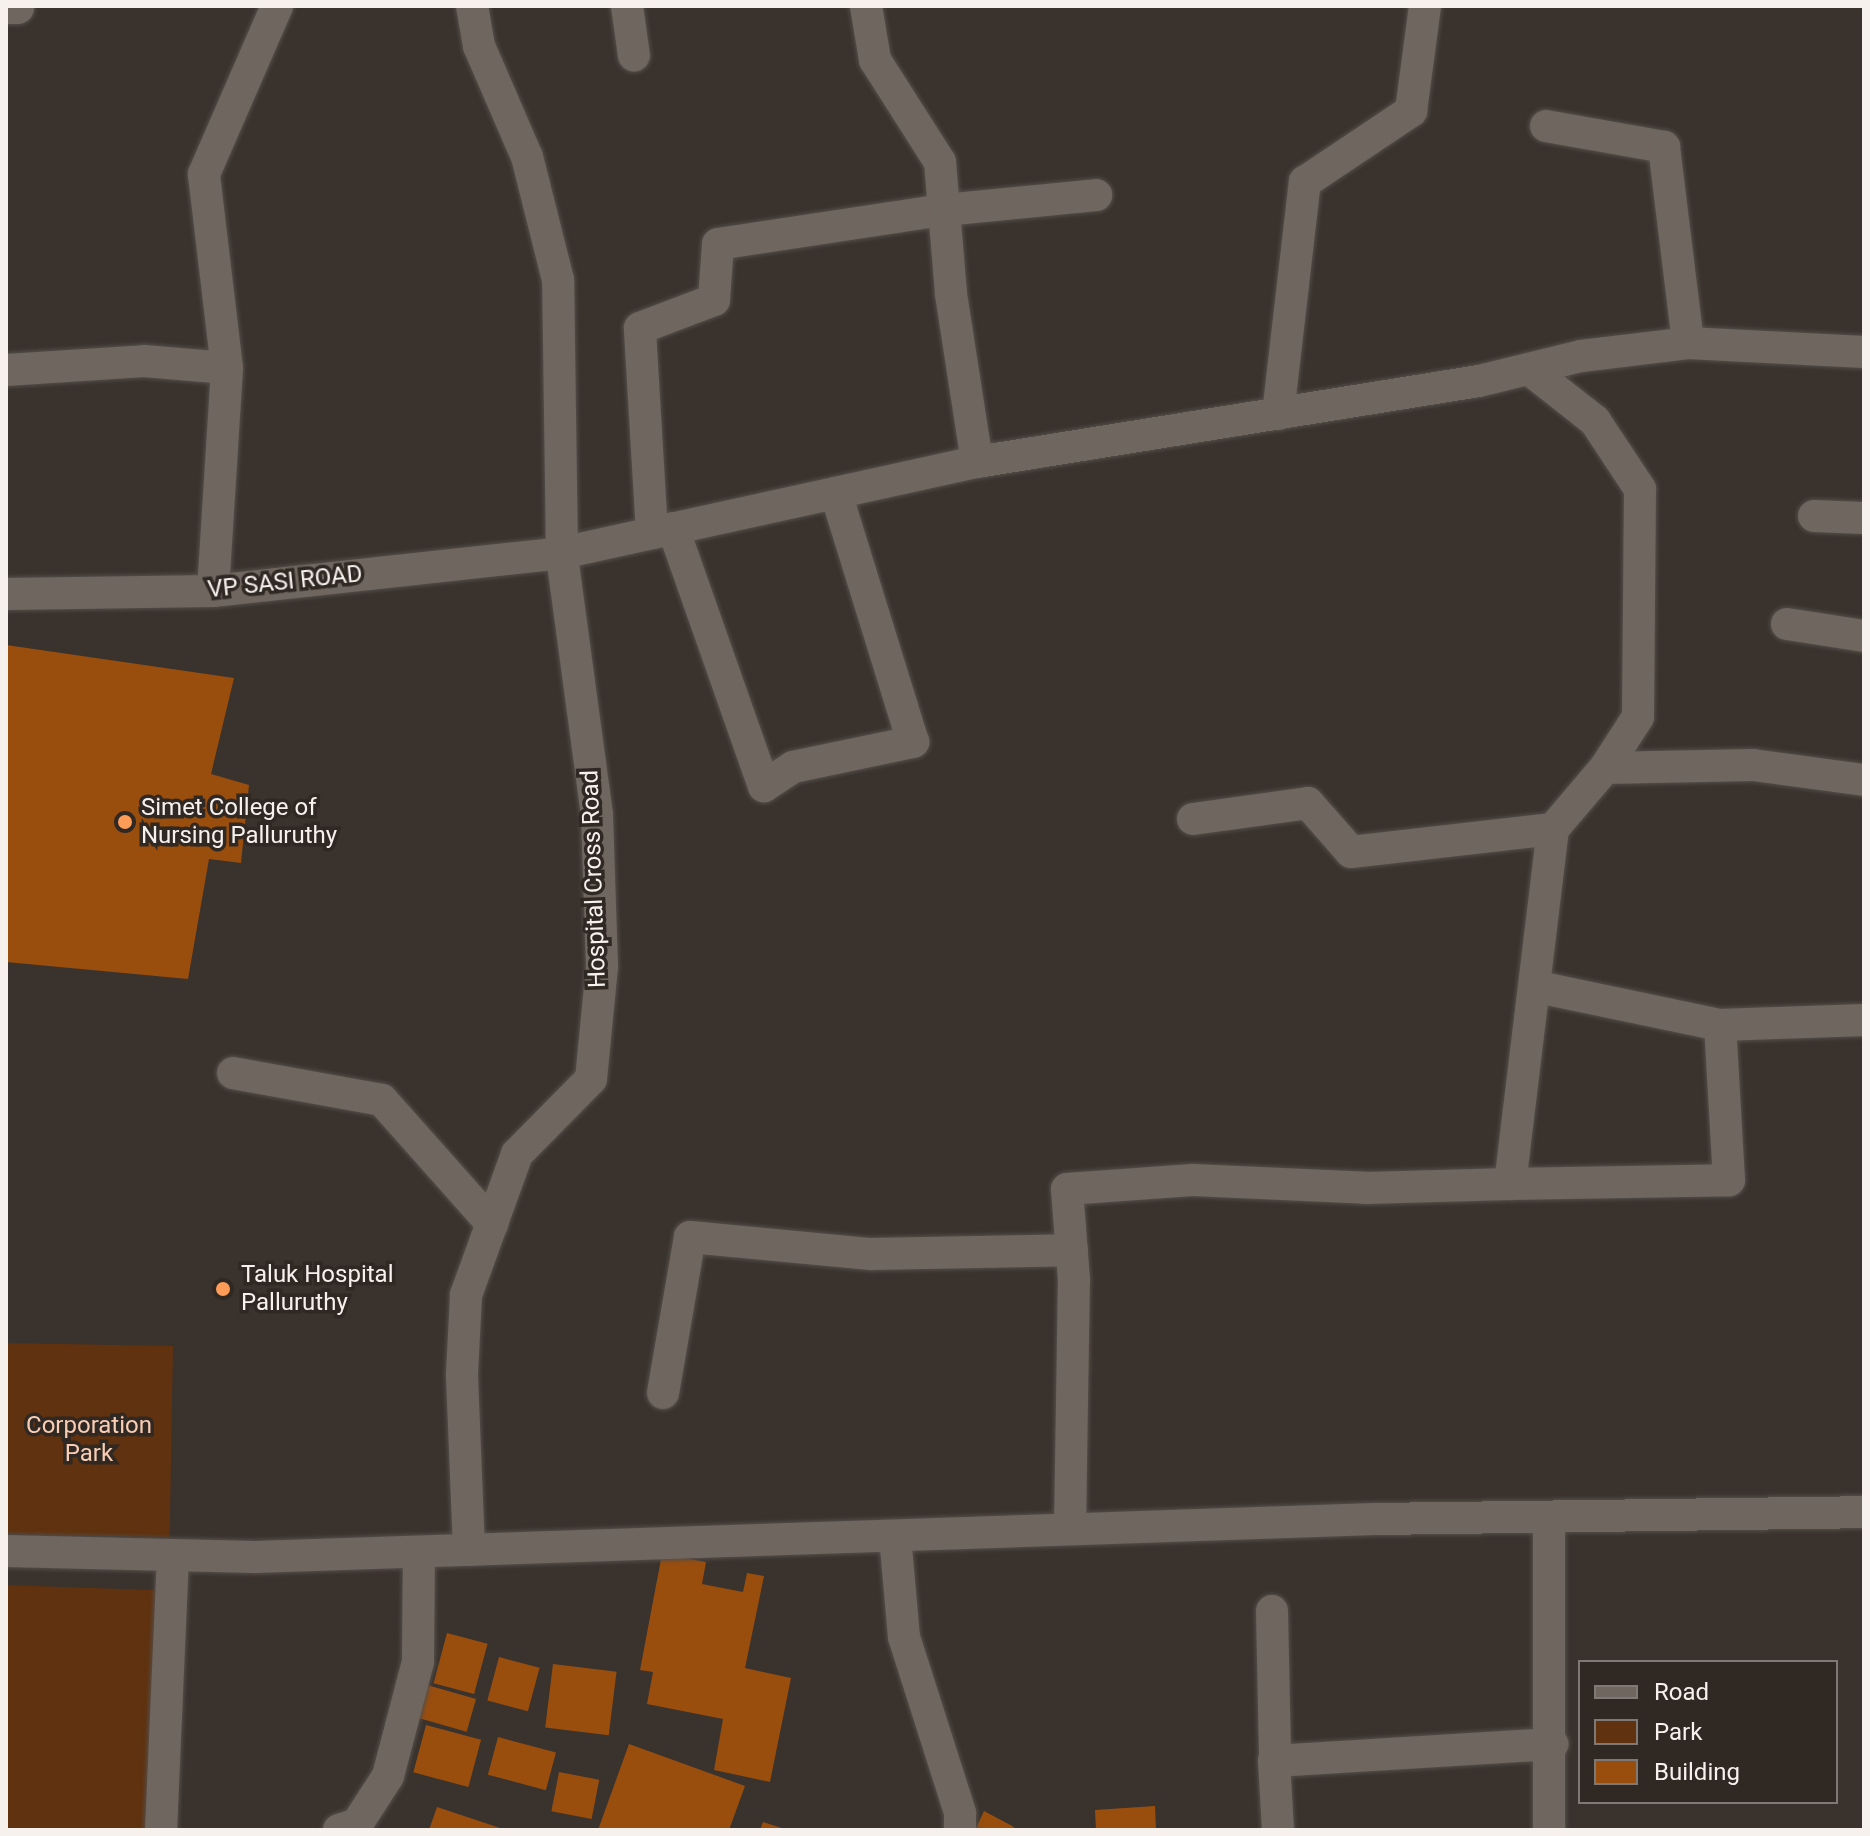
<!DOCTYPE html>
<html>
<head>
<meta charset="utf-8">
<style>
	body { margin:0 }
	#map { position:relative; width:1870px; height:1836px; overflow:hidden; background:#3a322d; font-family:Roboto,sans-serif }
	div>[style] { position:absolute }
	.green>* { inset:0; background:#60320f; transform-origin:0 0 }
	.building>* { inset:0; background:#9a4e0e; transform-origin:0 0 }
	.roads { filter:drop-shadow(0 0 2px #544e49) drop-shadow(0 0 2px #544e49) }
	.minor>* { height:32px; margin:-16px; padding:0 16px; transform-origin:16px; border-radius:16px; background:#706660 }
	.dots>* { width:22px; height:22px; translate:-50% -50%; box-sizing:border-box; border:4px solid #302823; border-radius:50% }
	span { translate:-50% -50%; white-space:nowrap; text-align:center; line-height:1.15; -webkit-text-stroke:7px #302823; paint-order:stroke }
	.street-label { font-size:24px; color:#f7f1ee }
	.poi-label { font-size:24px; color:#f7f1ee }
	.left { translate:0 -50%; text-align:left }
	.park-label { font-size:24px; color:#f9cdb3 }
	.frame { position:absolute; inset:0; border:8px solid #f7f1ee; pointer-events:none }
	.legend { position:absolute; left:1578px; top:1660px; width:260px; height:144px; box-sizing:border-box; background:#302823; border:2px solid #807874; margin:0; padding:10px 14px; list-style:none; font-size:24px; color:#f7f1ee }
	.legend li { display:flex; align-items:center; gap:16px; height:40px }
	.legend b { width:40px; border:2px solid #807874 }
</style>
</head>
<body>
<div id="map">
	<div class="green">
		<div style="left:6px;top:1343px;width:167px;height:191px;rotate:1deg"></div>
		<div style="left:6px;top:1585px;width:150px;height:245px;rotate:2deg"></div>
	</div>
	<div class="building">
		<div style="clip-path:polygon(6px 645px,234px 678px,211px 774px,249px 785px,241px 863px,209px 859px,188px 979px,6px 962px)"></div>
		<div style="clip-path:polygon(662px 1554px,706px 1562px,702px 1584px,743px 1592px,747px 1573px,764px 1576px,745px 1668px,791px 1678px,770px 1782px,714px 1770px,723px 1719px,647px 1704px,653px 1672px,640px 1670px)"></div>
		<div style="left:447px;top:1633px;width:42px;height:52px;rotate:15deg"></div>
		<div style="left:499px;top:1657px;width:42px;height:45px;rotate:15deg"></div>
		<div style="left:553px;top:1664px;width:64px;height:64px;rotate:7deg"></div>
		<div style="left:427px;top:1685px;width:51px;height:34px;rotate:16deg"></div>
		<div style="left:426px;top:1725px;width:57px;height:49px;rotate:15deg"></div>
		<div style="left:498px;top:1737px;width:60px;height:39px;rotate:15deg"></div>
		<div style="clip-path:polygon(629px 1744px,745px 1786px,729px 1830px,598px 1830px)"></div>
		<div style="left:559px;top:1772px;width:41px;height:40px;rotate:11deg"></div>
		<div style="clip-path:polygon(1155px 1806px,1156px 1830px,1096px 1830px,1095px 1810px)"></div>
		<div style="clip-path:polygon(437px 1807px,503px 1829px,503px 1830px,429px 1830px)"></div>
		<div style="clip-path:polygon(984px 1811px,1014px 1827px,1012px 1830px,975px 1830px)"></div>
		<div style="clip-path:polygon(763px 1822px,785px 1829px,785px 1830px,760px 1830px)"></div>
	</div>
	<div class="roads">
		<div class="minor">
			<div style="left:627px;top:6px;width:50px;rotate:82deg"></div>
			<div style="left:866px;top:6px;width:55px;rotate:80.5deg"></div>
			<div style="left:875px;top:60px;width:121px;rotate:57.5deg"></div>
			<div style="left:940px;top:162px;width:132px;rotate:85.2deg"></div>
			<div style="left:951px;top:294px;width:170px;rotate:81.2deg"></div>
			<div style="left:6px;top:8px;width:12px"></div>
			<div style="left:1546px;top:126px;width:120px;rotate:10.1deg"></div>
			<div style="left:1664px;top:147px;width:197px;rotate:83deg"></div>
			<div style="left:1529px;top:369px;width:84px;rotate:38.2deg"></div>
			<div style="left:1595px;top:421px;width:82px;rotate:56.5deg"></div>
			<div style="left:1640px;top:489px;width:228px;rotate:90.5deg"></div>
			<div style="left:1638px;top:717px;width:61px;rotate:122.9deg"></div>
			<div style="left:6px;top:370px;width:138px;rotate:-3.7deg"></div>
			<div style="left:144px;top:361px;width:83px;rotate:4.8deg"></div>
			<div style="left:1278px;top:414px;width:234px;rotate:-83.4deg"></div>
			<div style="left:1305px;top:182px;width:128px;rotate:-33.8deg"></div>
			<div style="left:1411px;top:111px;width:106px;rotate:-82.4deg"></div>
			<div style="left:1814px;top:516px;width:50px;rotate:2.3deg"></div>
			<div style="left:673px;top:528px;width:274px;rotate:70.6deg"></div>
			<div style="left:764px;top:786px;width:35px;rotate:-33deg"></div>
			<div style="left:793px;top:767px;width:123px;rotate:-11.8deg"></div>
			<div style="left:913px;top:742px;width:261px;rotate:-107.2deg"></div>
			<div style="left:652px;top:533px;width:205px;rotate:-93.4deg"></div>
			<div style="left:640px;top:328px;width:79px;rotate:-20.7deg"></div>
			<div style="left:714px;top:300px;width:56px;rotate:-85.9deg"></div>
			<div style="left:718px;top:244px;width:229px;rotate:-8.6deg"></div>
			<div style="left:944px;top:210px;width:153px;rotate:-5.6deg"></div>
			<div style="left:213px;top:591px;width:223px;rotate:-86.4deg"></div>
			<div style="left:227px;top:368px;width:195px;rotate:-96.8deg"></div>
			<div style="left:204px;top:174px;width:183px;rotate:-66.5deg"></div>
			<div style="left:6px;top:594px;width:207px;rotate:-0.8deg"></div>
			<div style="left:213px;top:591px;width:351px;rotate:-6.2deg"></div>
			<div style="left:562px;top:553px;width:425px;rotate:-12.4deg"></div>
			<div style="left:977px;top:462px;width:508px;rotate:-9.17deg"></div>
			<div style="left:1479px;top:381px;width:105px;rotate:-13.8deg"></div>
			<div style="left:1581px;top:356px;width:108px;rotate:-6.9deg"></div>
			<div style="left:1688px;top:343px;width:176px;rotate:2.9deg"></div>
			<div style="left:1787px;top:624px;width:78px;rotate:8.9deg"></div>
			<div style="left:1193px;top:819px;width:116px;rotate:-7.9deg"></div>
			<div style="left:1308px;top:803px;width:65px;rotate:48.7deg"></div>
			<div style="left:1351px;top:852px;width:203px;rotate:-6.5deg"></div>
			<div style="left:1538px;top:987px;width:186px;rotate:11.8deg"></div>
			<div style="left:233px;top:1073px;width:151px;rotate:10.3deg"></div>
			<div style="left:382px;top:1100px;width:166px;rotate:48.4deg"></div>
			<div style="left:1510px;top:1184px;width:219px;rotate:-1deg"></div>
			<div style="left:1729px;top:1180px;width:155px;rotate:-93.3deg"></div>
			<div style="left:1720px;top:1025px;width:144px;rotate:-2deg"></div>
			<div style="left:663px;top:1393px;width:158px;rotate:-80.2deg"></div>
			<div style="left:690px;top:1237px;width:182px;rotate:5.4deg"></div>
			<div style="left:871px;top:1254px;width:201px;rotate:-1.1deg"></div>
			<div style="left:1549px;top:1517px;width:313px;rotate:90deg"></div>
			<div style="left:1070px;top:1529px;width:249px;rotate:-89.1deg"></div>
			<div style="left:1074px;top:1280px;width:91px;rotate:-94.4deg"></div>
			<div style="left:1067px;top:1189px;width:126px;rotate:-4.1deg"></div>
			<div style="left:1193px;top:1180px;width:173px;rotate:2.6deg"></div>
			<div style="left:1366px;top:1188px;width:144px;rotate:-1.6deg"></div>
			<div style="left:1510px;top:1184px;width:358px;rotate:-83.1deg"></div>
			<div style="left:1553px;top:829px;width:80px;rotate:-49.6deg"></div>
			<div style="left:1605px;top:768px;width:148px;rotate:-1.2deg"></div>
			<div style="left:1753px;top:765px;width:112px;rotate:7.7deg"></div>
			<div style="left:895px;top:1536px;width:101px;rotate:84.9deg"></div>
			<div style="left:904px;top:1637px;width:185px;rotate:72.3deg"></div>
			<div style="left:960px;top:1813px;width:17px;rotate:90deg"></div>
			<div style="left:469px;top:1550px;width:176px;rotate:-92.3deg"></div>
			<div style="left:462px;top:1374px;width:79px;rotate:-87.1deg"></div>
			<div style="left:466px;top:1295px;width:150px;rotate:-70.1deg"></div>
			<div style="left:517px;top:1154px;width:105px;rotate:-45.4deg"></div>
			<div style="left:591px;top:1079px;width:114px;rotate:-84.4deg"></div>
			<div style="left:602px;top:966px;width:151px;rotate:-91.9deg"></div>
			<div style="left:597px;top:815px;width:261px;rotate:-97.7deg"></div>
			<div style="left:562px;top:556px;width:276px;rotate:-90.8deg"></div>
			<div style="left:558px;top:280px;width:127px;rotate:-104.1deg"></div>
			<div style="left:527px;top:157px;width:121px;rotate:-113.4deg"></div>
			<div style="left:479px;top:46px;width:41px;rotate:-99.9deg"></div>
			<div style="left:6px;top:1551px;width:249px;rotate:1.4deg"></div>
			<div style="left:255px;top:1557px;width:1121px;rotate:-1.94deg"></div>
			<div style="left:1375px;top:1519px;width:489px;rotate:-0.8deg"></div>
			<div style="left:1272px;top:1611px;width:149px;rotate:88.8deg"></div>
			<div style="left:161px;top:1830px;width:275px;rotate:-87.5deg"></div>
			<div style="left:339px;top:1830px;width:19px;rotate:-18deg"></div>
			<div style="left:357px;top:1824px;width:57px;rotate:-57.1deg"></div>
			<div style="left:388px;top:1776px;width:118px;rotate:-75.3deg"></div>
			<div style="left:418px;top:1662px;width:110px;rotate:-89.5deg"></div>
			<div style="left:1278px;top:1830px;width:69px;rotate:-93.3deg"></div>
			<div style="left:1274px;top:1761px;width:279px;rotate:-3.5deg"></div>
		</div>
	</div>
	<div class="dots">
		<div style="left:125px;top:822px;background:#fe9c58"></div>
		<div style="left:223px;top:1289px;background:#fe9c58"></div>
	</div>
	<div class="street-label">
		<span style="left:285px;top:582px;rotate:-6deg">VP SASI ROAD</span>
		<span style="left:594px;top:879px;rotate:-92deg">Hospital Cross Road</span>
	</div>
	<div class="poi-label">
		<span class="left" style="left:141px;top:822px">Simet College of<br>Nursing Palluruthy</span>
		<span class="left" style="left:241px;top:1289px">Taluk Hospital<br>Palluruthy</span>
	</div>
	<div class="park-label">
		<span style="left:89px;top:1440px">Corporation<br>Park</span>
	</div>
	<div class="frame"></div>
	<ul class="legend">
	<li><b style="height:10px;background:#706660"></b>Road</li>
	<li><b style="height:22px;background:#60320f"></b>Park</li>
	<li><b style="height:22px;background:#9a4e0e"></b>Building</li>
	</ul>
</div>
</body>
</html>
